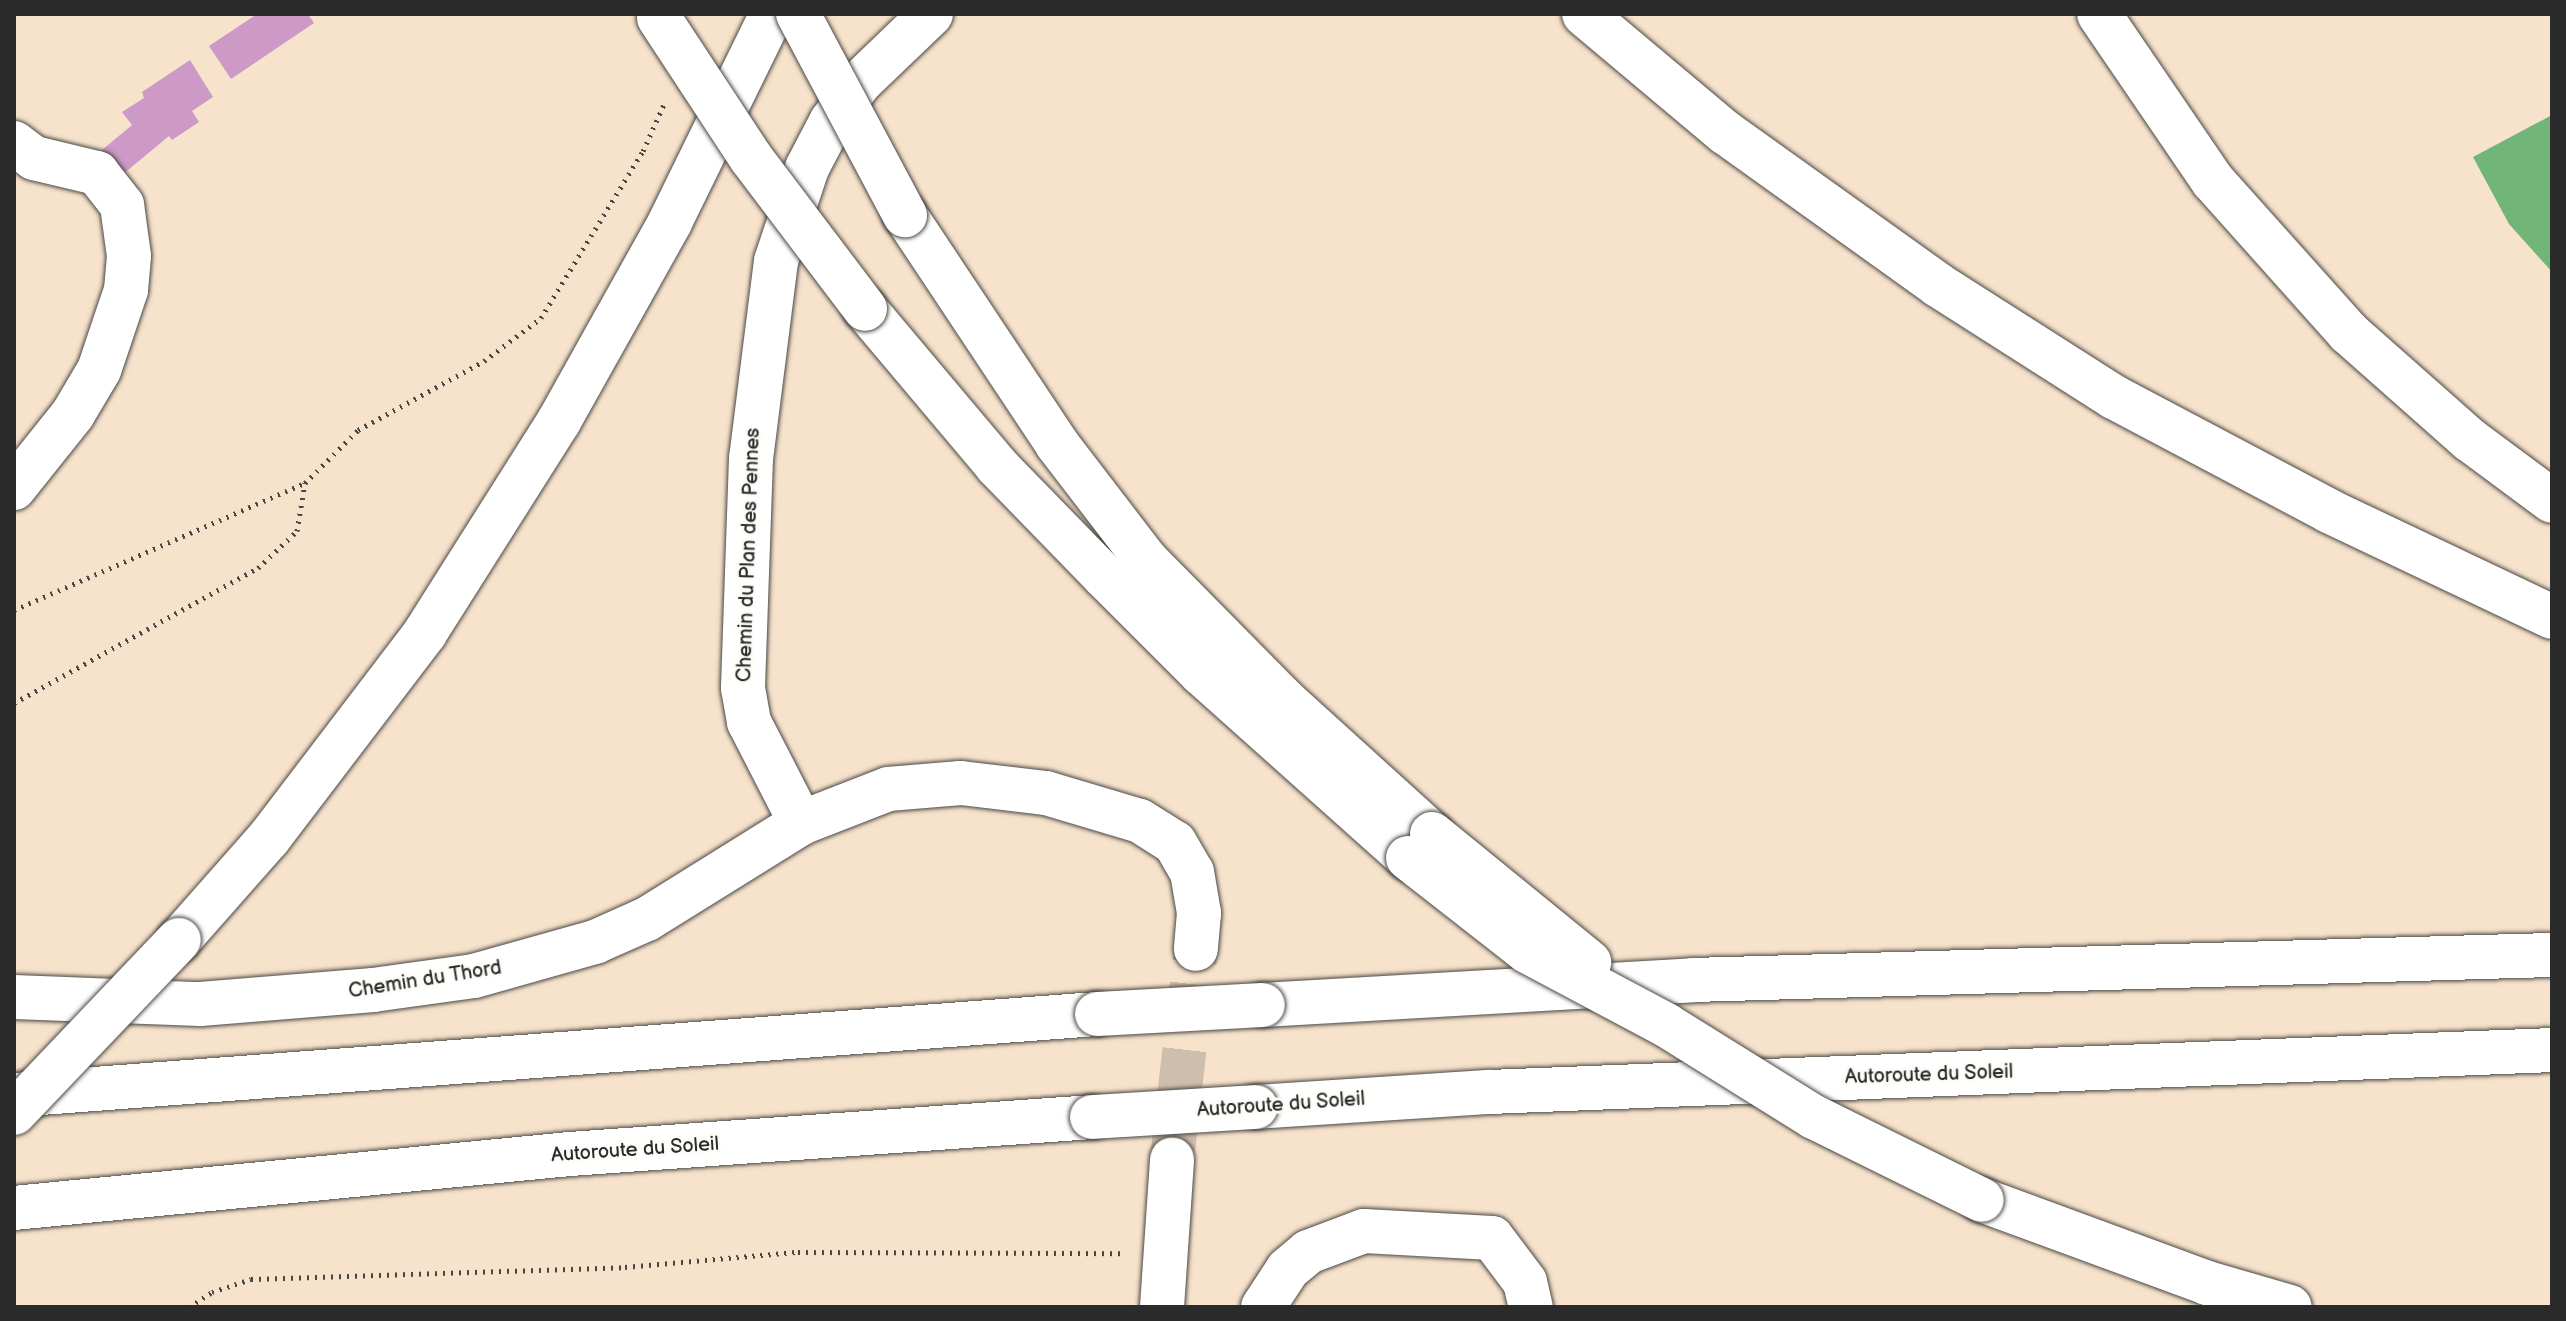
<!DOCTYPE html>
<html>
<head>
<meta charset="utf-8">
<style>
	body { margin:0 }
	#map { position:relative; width:2566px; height:1321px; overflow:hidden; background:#f7e3cc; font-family:"Balsamiq Sans",sans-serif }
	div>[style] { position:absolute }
	.forest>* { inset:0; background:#71b579 }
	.building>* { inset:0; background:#cd99c7 }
	.minor-tunnel>* { height:44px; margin-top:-22px; transform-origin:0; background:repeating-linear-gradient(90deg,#cebeac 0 44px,transparent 0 66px) }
	.path>* { height:5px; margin-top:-2.5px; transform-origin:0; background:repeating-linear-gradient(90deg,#4a4743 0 2px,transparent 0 8px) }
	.roads { filter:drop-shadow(0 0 2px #4a4743) drop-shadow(0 0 2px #4a4743) }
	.minor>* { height:44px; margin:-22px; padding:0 22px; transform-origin:22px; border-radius:22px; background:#fff }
	.highway>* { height:44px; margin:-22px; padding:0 22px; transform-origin:22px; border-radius:22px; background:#fff }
	.bridges { filter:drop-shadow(0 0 2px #4a4743) drop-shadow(0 0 2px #4a4743) }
	.highway-bridge>* { height:44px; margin:-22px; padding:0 22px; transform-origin:22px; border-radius:22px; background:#fff }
	span { translate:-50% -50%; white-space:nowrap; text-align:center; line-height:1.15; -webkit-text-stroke:6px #fdfcf7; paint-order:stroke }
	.street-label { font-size:20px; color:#2b2b2b }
	.frame { position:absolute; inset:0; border:16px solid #2b2b2b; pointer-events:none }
</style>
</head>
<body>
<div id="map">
	<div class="forest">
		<div style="clip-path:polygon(2552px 115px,2552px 272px,2509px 224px,2473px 157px)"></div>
	</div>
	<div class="building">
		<div style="clip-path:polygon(257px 14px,308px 14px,314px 23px,231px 79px,209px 46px)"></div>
		<div style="clip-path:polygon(190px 60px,213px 97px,192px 111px,199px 122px,172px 140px,169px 136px,122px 175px,102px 150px,132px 125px,122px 112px,144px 98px,142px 92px)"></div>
	</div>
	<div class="minor-tunnel">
		<div style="left:1172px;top:1159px;width:211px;rotate:-83.5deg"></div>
	</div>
	<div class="path">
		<div style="left:14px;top:610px;width:318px;rotate:-23.6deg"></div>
		<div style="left:305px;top:483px;width:75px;rotate:-45deg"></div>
		<div style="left:358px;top:430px;width:144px;rotate:-28.7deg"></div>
		<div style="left:484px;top:361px;width:71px;rotate:-37deg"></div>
		<div style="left:541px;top:318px;width:196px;rotate:-58.6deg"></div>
		<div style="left:643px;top:151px;width:54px;rotate:-65.8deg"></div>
		<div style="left:14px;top:703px;width:279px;rotate:-29deg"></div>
		<div style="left:258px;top:568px;width:54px;rotate:-43.5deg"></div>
		<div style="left:297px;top:531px;width:49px;rotate:-80.5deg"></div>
		<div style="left:189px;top:1307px;width:27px;rotate:-33deg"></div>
		<div style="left:212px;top:1292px;width:41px;rotate:-18.4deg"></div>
		<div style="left:251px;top:1279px;width:374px;rotate:-1.8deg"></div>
		<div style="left:625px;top:1267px;width:174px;rotate:-5deg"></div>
		<div style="left:798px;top:1252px;width:326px;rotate:0.2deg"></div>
	</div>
	<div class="roads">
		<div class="minor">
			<div style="left:931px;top:14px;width:98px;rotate:136.2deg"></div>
			<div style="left:860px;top:82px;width:49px;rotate:125.9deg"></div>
			<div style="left:831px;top:122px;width:52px;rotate:117.6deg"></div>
			<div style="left:807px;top:168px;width:98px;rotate:108.4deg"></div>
			<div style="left:776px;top:261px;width:199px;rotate:97.2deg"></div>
			<div style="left:751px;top:458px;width:230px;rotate:92deg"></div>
			<div style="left:743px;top:688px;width:35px;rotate:80deg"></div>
			<div style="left:749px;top:722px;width:114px;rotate:62.8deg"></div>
			<div style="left:801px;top:823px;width:93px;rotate:-21.3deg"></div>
			<div style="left:888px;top:789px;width:73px;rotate:-4.7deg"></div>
			<div style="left:961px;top:783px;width:86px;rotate:6.7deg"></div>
			<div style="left:1046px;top:793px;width:98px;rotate:16.6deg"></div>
			<div style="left:1140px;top:821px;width:41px;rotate:32.2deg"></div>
			<div style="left:1175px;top:843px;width:34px;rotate:60deg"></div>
			<div style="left:1192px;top:872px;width:42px;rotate:80.3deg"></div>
			<div style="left:1199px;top:913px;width:36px;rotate:95deg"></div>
			<div style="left:14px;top:143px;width:25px;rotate:37deg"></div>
			<div style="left:34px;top:158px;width:65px;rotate:13.4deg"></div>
			<div style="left:97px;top:173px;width:41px;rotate:52deg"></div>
			<div style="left:122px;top:205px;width:51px;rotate:82.2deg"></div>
			<div style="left:129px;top:256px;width:34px;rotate:95deg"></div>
			<div style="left:126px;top:290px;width:84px;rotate:108.6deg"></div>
			<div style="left:99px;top:370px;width:51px;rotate:120.6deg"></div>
			<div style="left:73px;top:414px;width:95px;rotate:128.6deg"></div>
			<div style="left:14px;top:997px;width:186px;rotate:2.2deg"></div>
			<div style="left:200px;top:1004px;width:174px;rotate:-4.6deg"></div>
			<div style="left:373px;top:990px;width:102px;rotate:-7.9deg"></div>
			<div style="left:474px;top:976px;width:126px;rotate:-15.7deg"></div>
			<div style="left:595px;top:942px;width:57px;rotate:-23.9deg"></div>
			<div style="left:647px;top:919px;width:181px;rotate:-31.9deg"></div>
			<div style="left:1162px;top:1307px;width:148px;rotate:-86.1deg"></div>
			<div style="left:1263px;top:1307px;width:45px;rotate:-56.7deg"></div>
			<div style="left:1288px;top:1269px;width:26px;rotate:-40deg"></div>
			<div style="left:1308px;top:1252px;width:60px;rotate:-20.6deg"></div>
			<div style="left:1364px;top:1231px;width:128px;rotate:3.1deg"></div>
			<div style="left:1492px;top:1238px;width:55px;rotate:53.1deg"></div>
			<div style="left:1525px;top:1282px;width:26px;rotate:77deg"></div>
		</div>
		<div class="highway">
			<div style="left:1584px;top:14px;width:185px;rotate:40deg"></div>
			<div style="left:1726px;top:133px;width:261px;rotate:35.6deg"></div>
			<div style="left:1938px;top:285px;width:209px;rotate:32.5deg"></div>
			<div style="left:2114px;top:397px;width:243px;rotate:27.9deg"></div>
			<div style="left:2329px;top:511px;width:247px;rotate:25.4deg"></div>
			<div style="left:2099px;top:14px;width:202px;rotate:55.7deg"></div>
			<div style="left:2213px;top:181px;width:204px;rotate:48.2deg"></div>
			<div style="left:2349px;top:333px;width:162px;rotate:41.5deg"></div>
			<div style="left:2470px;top:440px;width:102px;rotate:36.6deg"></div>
			<div style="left:905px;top:215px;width:275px;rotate:56.4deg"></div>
			<div style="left:1057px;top:444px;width:146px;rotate:52.5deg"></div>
			<div style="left:1146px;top:560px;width:194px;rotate:45.4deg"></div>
			<div style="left:1282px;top:698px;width:202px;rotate:42.2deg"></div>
			<div style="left:865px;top:309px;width:205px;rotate:49.9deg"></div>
			<div style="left:997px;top:466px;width:153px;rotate:45.8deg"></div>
			<div style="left:1104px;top:576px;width:137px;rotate:45deg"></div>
			<div style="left:1201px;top:673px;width:278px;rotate:41.8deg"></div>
			<div style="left:179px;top:940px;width:136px;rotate:-48.6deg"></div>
			<div style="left:269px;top:838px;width:258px;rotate:-52.7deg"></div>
			<div style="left:425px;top:633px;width:251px;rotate:-57.7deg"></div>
			<div style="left:559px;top:421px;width:228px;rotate:-60.8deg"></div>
			<div style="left:670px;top:222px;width:232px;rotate:-63.9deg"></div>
			<div style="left:1263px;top:1005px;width:431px;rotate:-3.3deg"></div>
			<div style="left:1693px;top:980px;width:859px;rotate:-1.67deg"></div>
			<div style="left:14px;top:1095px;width:1086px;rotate:-4.28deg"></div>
			<div style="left:1256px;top:1107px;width:233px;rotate:-3.7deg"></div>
			<div style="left:1489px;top:1092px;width:1064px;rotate:-2.26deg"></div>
			<div style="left:1982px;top:1200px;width:240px;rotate:20.2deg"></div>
			<div style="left:2207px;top:1283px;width:86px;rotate:16.1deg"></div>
			<div style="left:14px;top:1208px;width:559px;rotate:-5.55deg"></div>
			<div style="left:570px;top:1154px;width:523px;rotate:-4.05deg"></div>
		</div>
	</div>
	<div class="bridges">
		<div class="highway-bridge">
			<div style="left:798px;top:14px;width:228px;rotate:62deg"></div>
			<div style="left:659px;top:18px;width:168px;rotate:56.7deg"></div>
			<div style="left:751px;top:158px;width:189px;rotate:52.9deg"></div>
			<div style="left:1432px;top:834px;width:203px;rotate:39.2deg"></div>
			<div style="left:1408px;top:858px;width:151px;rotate:38deg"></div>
			<div style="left:1527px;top:951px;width:157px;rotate:28deg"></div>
			<div style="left:1666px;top:1025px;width:174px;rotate:31.9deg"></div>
			<div style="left:1814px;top:1117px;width:187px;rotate:26.3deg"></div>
			<div style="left:1097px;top:1014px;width:166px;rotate:-3.1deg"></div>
			<div style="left:14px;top:1113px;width:239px;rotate:-46.4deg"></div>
			<div style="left:1092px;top:1117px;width:164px;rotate:-3.5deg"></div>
		</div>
	</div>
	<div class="street-label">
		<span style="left:749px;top:555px;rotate:-88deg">Chemin du Plan des Pennes</span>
		<span style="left:425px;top:980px;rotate:-9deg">Chemin du Thord</span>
		<span style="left:1929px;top:1075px;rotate:-2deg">Autoroute du Soleil</span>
		<span style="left:1281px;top:1105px;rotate:-4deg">Autoroute du Soleil</span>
		<span style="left:635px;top:1150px;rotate:-4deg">Autoroute du Soleil</span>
	</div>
	<div class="frame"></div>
</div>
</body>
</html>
